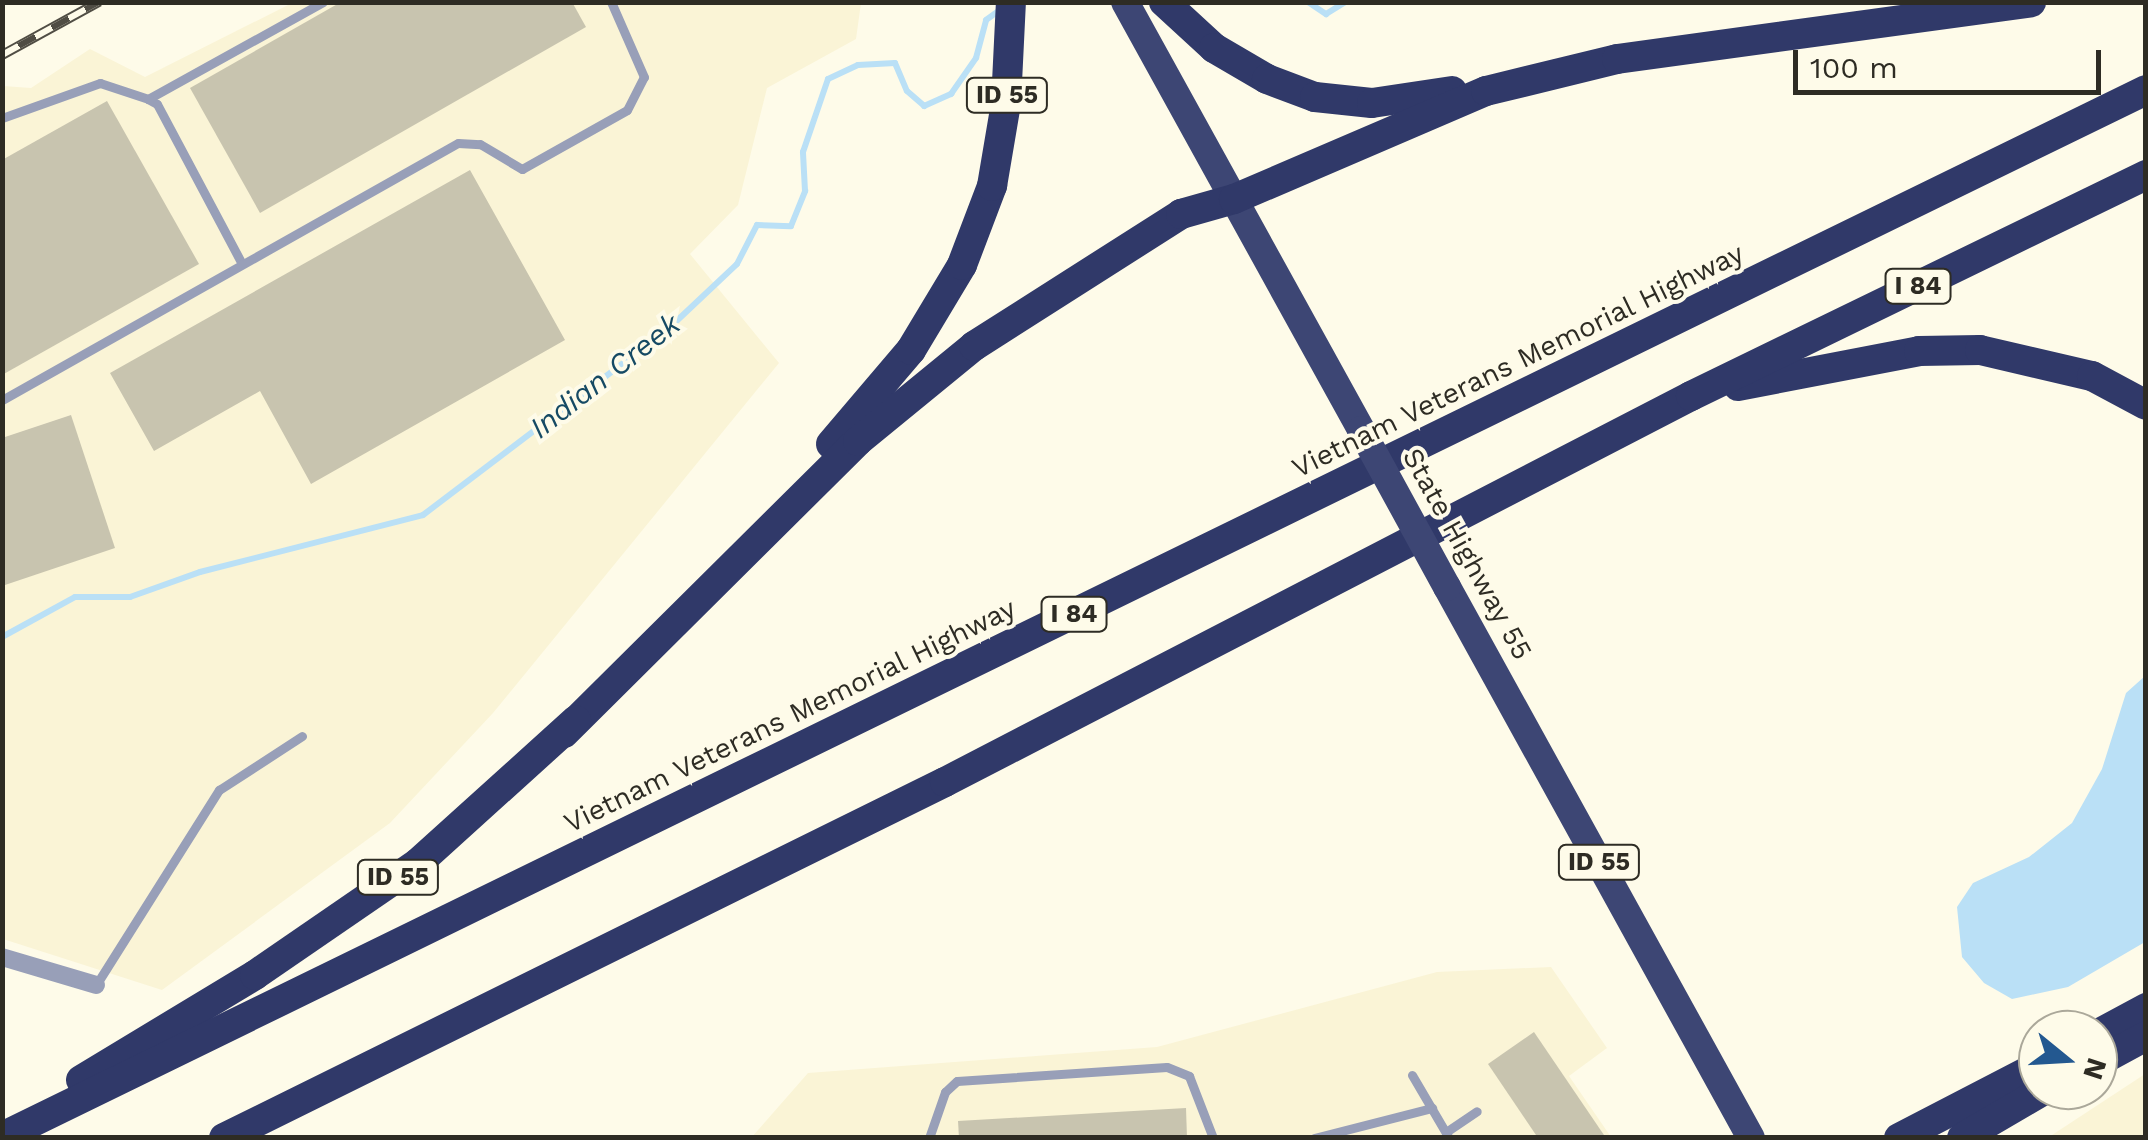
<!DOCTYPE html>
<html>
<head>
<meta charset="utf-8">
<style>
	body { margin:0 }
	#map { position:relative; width:2148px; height:1140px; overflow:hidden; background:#fefbe9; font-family:"Work Sans",sans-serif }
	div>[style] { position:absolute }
	.built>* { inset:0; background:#faf4d6 }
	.water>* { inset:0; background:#bae0f6 }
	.stream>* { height:6px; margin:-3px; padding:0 3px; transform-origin:3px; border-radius:3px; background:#bae0f6 }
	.building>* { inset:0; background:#c8c4af }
	.service>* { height:9px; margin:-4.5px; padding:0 4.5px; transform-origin:4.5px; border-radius:4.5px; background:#989fb8 }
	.minor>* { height:18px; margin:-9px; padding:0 9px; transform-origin:9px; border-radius:9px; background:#989fb8 }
	.trunk>* { height:28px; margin:-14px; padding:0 14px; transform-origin:14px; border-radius:14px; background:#3d4674 }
	.motorway>* { height:30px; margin:-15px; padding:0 15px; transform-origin:15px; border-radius:15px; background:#303969 }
	.rail>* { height:10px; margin-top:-5px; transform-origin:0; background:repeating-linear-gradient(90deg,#fefbe9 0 19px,#504d44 0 38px); box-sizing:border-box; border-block:2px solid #504d44 }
	.trunk-bridge>* { height:28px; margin:-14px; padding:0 14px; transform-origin:14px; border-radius:14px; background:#3d4674 }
	span { translate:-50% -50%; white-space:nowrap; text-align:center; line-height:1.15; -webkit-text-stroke:8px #fefbe9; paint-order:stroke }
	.shield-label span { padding:2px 8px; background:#fefbe9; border:2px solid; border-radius:8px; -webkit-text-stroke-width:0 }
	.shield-label { font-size:25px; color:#2e2c24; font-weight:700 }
	.street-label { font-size:28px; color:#2e2c24 }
	.water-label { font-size:30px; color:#164a64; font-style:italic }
	.frame { position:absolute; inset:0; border:5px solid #2e2c24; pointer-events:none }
	.north { position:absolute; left:2018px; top:1010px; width:100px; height:100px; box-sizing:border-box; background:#fefbe9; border:2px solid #aba89a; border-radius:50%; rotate:108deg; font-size:28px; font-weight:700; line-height:40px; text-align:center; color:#2e2c24 }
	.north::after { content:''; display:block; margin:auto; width:35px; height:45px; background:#235890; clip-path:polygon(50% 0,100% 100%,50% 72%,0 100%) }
	.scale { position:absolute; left:1793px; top:50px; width:308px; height:45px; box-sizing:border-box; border:5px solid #2e2c24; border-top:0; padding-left:12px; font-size:30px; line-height:35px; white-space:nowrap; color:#2e2c24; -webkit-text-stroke:8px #fefbe9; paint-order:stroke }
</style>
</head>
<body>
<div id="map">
	<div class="built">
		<div style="clip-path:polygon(292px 3px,861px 3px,856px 39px,767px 88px,738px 205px,690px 254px,779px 363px,493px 713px,390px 823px,162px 990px,3px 939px,3px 86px,31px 88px,90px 49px,145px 77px)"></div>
		<div style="clip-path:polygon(1551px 967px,1607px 1048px,1569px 1076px,1611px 1137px,751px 1138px,808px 1073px,1157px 1047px,1437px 972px)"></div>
		<div style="clip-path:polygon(2145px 1074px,2145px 1137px,2049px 1137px)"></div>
	</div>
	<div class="water">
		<div style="clip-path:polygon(2145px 676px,2145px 942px,2068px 987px,2012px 999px,1984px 983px,1962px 957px,1957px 907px,1973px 883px,2029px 857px,2072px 823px,2102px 769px,2126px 693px)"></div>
	</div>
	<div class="stream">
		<div style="left:1308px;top:2px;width:22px;rotate:34deg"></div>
		<div style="left:1326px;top:14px;width:22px;rotate:-32deg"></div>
		<div style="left:2px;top:637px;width:83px;rotate:-28.7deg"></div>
		<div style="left:75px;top:597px;width:55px"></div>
		<div style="left:130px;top:597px;width:74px;rotate:-19.7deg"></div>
		<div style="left:200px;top:572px;width:230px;rotate:-14.3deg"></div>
		<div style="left:423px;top:515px;width:306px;rotate:-37.2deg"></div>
		<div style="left:667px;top:330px;width:96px;rotate:-43.3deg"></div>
		<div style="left:737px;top:264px;width:44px;rotate:-62.9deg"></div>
		<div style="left:757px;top:225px;width:34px;rotate:2deg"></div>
		<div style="left:791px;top:226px;width:38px;rotate:-68deg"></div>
		<div style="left:805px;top:191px;width:39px;rotate:-93deg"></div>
		<div style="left:803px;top:152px;width:77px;rotate:-71.1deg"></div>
		<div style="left:828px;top:79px;width:33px;rotate:-25deg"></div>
		<div style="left:858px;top:65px;width:37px;rotate:-3deg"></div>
		<div style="left:895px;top:63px;width:30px;rotate:67deg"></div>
		<div style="left:907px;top:91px;width:23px;rotate:41deg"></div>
		<div style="left:924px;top:106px;width:30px;rotate:-24deg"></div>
		<div style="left:951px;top:94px;width:44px;rotate:-55.2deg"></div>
		<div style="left:976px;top:58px;width:39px;rotate:-75deg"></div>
		<div style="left:986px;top:20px;width:19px;rotate:-36deg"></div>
	</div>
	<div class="building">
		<div style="clip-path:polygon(341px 2px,572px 2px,586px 27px,260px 213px,190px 88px)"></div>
		<div style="clip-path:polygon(107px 101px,199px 264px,2px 375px,2px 160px)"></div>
		<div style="clip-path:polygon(470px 170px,565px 340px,311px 484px,260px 391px,154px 451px,110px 373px)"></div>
		<div style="clip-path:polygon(71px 415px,115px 548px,2px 586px,2px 438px)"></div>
		<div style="clip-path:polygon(1534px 1032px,1606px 1138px,1538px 1138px,1488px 1064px)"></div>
		<div style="clip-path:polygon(1186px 1108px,1187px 1138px,959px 1138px,958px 1121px)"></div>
	</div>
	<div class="service">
		<div style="left:148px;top:99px;width:200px;rotate:-29deg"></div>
		<div style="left:2px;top:118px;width:104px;rotate:-19.7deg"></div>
		<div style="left:100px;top:83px;width:51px;rotate:18.4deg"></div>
		<div style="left:148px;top:99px;width:10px;rotate:29deg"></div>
		<div style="left:157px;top:104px;width:179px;rotate:62deg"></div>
		<div style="left:2px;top:400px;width:523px;rotate:-29.41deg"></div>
		<div style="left:458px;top:143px;width:22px;rotate:3deg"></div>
		<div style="left:480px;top:144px;width:49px;rotate:30.8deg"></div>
		<div style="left:522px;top:169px;width:120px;rotate:-29.3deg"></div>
		<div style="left:627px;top:110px;width:37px;rotate:-63deg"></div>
		<div style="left:644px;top:77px;width:82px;rotate:-113.7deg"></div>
		<div style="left:96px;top:985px;width:231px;rotate:-57.8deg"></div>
		<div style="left:219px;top:790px;width:99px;rotate:-33deg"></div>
		<div style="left:1412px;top:1075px;width:73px;rotate:59.6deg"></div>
		<div style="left:1446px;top:1132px;width:37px;rotate:-34deg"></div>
		<div style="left:929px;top:1138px;width:49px;rotate:-70.8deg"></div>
		<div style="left:945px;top:1092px;width:16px;rotate:-43deg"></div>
		<div style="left:957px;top:1081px;width:210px;rotate:-3.8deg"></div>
		<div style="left:1167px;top:1067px;width:24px;rotate:22deg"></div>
		<div style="left:1189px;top:1076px;width:66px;rotate:68.8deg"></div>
		<div style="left:1314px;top:1138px;width:122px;rotate:-14.3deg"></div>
	</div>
	<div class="minor">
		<div style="left:2px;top:957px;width:98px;rotate:16.6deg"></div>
	</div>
	<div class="trunk">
		<div style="left:1125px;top:2px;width:489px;rotate:61.1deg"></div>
		<div style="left:1447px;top:587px;width:629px;rotate:61.11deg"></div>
	</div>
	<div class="motorway">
		<div style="left:1164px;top:2px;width:68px;rotate:42.6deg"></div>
		<div style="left:1214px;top:48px;width:61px;rotate:30.3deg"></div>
		<div style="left:1267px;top:79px;width:51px;rotate:20.6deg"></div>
		<div style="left:1315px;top:97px;width:57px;rotate:6deg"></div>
		<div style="left:1372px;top:103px;width:81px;rotate:-8.5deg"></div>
		<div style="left:1738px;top:386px;width:184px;rotate:-10.9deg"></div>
		<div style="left:1919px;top:351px;width:61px;rotate:-0.9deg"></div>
		<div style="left:1980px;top:350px;width:115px;rotate:13.1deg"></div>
		<div style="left:2092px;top:376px;width:61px;rotate:28.2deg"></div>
		<div style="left:831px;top:444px;width:123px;rotate:-49.6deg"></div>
		<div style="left:911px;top:350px;width:99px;rotate:-59deg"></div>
		<div style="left:962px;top:265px;width:85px;rotate:-69.2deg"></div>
		<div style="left:992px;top:186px;width:84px;rotate:-80.4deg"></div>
		<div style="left:1006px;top:103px;width:101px;rotate:-87.2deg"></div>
		<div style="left:564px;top:733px;width:414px;rotate:-44.8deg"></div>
		<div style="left:858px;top:441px;width:150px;rotate:-39.3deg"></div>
		<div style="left:974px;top:346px;width:246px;rotate:-32.5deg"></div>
		<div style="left:1181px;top:214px;width:55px;rotate:-15.8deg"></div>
		<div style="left:1234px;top:199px;width:274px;rotate:-23.2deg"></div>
		<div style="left:1486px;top:91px;width:135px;rotate:-13.7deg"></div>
		<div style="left:1617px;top:59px;width:418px;rotate:-7.8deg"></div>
		<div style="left:2098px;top:1034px;width:55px;rotate:-28.4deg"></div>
		<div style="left:2098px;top:1062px;width:55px;rotate:-28.4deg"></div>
		<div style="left:81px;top:1080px;width:203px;rotate:-31.1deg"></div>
		<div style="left:255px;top:975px;width:198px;rotate:-34.5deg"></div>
		<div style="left:418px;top:863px;width:213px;rotate:-42.1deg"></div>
		<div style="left:2px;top:1137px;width:2386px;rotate:-26.03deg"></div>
		<div style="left:224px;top:1138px;width:804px;rotate:-26.28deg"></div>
		<div style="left:945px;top:782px;width:840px;rotate:-27.36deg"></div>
		<div style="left:1691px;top:396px;width:506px;rotate:-25.91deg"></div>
		<div style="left:1899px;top:1138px;width:157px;rotate:-27.4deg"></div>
		<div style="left:1962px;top:1138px;width:95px;rotate:-30.3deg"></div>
	</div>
	<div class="rail">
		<div style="left:2px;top:55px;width:111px;rotate:-28.7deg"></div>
	</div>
	<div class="trunk-bridge">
		<div style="left:1361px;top:430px;width:179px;rotate:61.3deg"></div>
	</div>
	<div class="shield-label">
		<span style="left:1007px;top:95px">ID 55</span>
		<span style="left:1918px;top:286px">I 84</span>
		<span style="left:1074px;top:614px">I 84</span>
		<span style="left:1599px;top:862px">ID 55</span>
		<span style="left:398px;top:877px">ID 55</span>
	</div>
	<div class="street-label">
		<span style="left:1518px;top:361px;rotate:-26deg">Vietnam Veterans Memorial Highway</span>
		<span style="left:1467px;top:554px;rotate:61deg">State Highway 55</span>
		<span style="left:790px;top:716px;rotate:-26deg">Vietnam Veterans Memorial Highway</span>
	</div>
	<div class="water-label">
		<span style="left:605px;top:376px;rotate:-38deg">Indian Creek</span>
	</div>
	<div class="frame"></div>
	<div class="north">N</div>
	<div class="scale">100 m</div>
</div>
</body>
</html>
